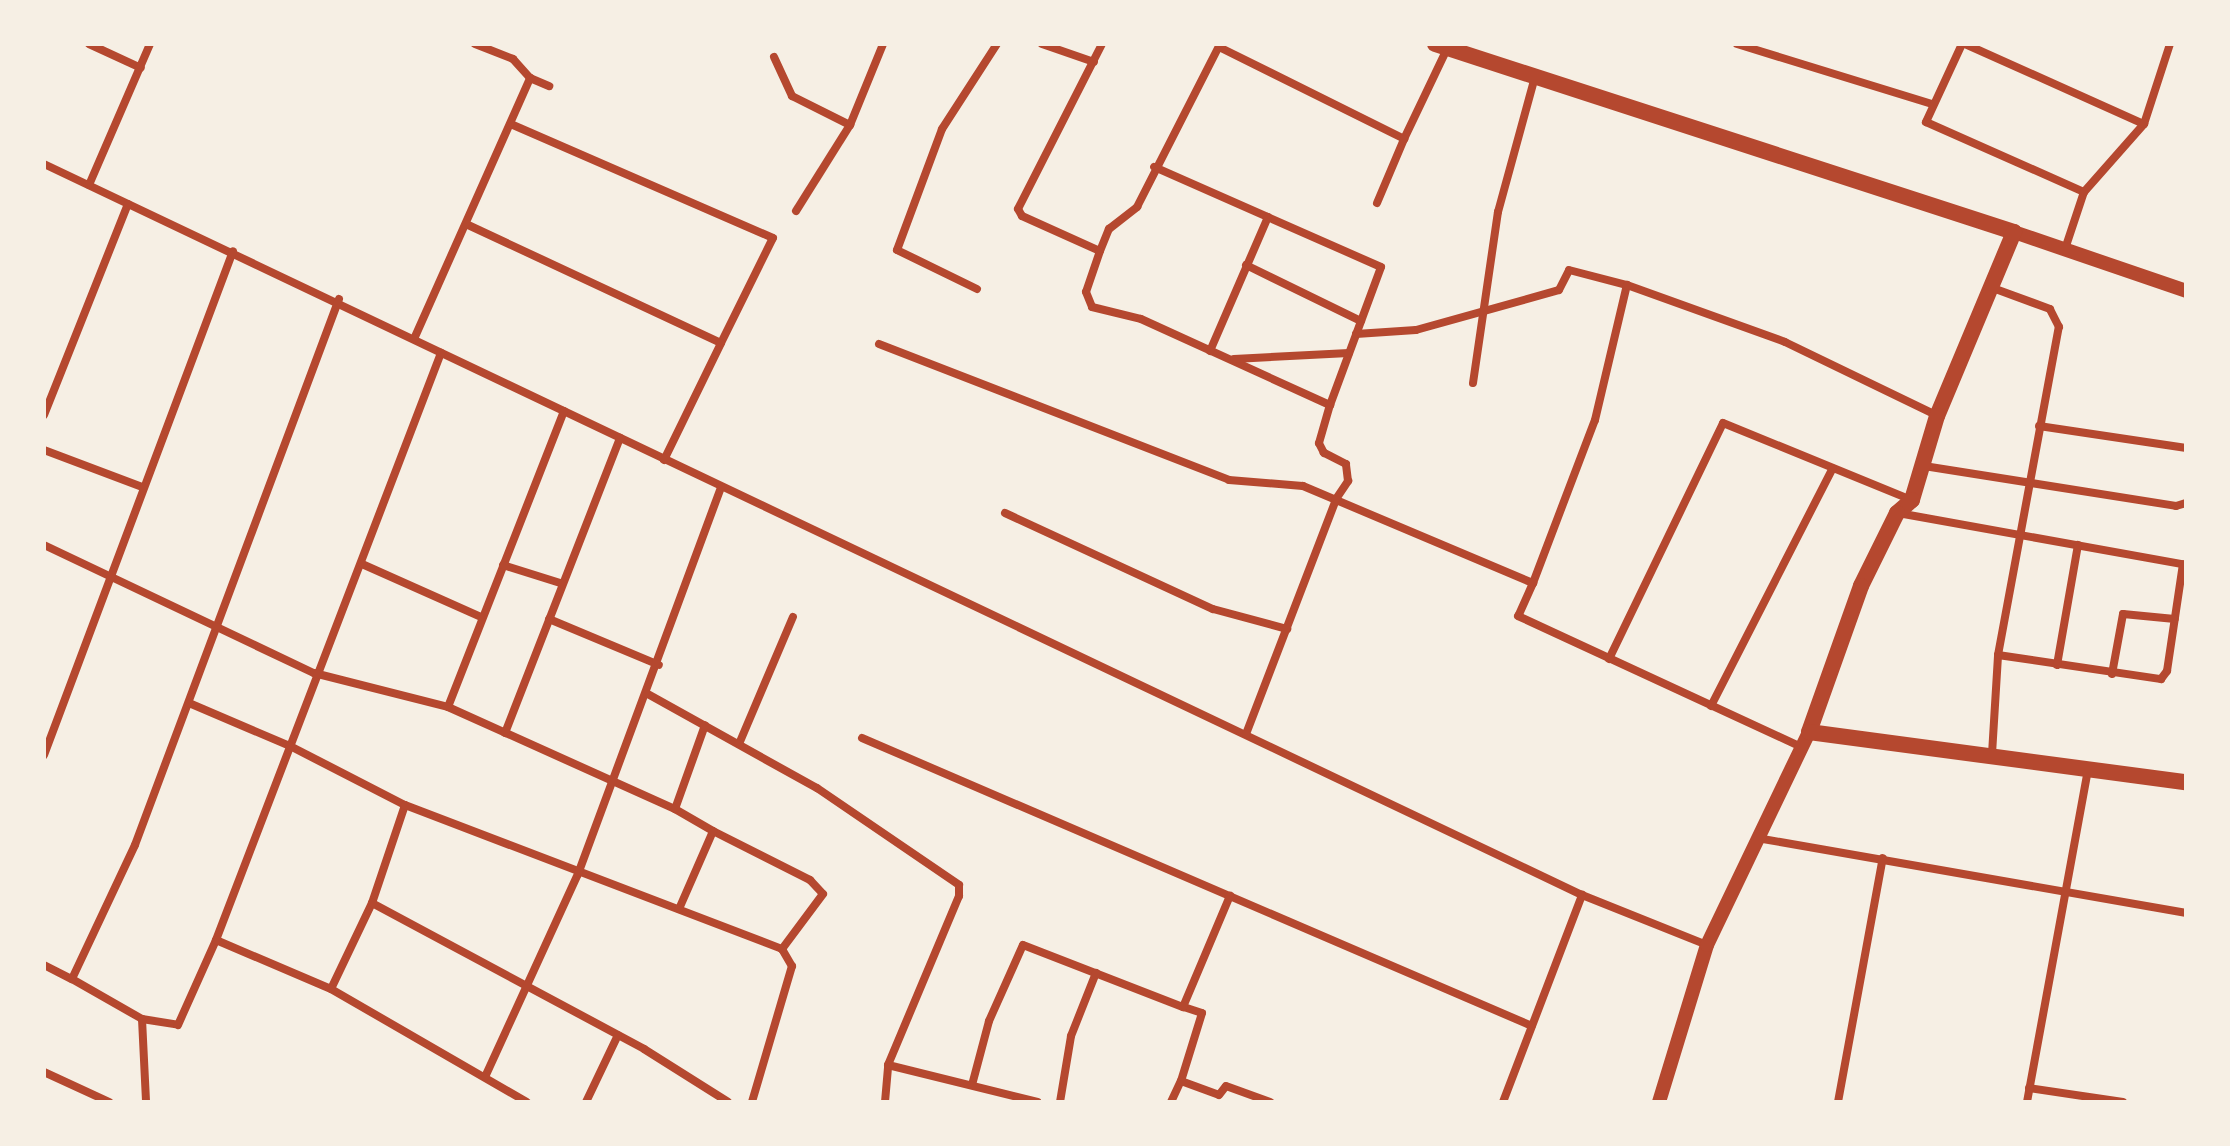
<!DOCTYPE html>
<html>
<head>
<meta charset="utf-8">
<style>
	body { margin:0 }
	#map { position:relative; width:2230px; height:1146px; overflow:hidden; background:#f6efe4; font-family:Mulish,sans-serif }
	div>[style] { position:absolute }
	.minor>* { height:8px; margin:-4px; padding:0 4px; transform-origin:4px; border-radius:4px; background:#b5482f }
	.tertiary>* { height:14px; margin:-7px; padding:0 7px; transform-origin:7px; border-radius:7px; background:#b5482f }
	.secondary>* { height:16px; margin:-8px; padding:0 8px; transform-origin:8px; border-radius:8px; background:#b5482f }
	span { translate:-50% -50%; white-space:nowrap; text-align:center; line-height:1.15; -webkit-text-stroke:8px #f6efe4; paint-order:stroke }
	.frame { position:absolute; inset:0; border:46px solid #f6efe4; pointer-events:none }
</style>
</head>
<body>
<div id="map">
	<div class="minor">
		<div style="left:89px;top:44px;width:57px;rotate:24.8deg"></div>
		<div style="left:475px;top:44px;width:41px;rotate:21.5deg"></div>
		<div style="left:513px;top:59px;width:25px;rotate:48deg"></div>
		<div style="left:530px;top:78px;width:21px;rotate:23deg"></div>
		<div style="left:1042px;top:44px;width:55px;rotate:19.1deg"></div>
		<div style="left:1102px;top:44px;width:185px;rotate:117deg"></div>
		<div style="left:1018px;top:209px;width:8px;rotate:60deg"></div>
		<div style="left:1022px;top:216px;width:85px;rotate:24.2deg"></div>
		<div style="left:1100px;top:251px;width:24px;rotate:-68deg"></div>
		<div style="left:1109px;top:229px;width:36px;rotate:-38deg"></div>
		<div style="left:1137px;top:207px;width:183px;rotate:-63deg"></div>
		<div style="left:1737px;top:44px;width:204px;rotate:17.1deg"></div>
		<div style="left:1962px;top:44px;width:86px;rotate:114.8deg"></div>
		<div style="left:1926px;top:122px;width:173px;rotate:23.9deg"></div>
		<div style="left:1965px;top:44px;width:196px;rotate:24.1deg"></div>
		<div style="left:1219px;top:47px;width:207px;rotate:26.4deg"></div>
		<div style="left:1404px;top:139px;width:100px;rotate:-64.5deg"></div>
		<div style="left:774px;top:57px;width:43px;rotate:65.2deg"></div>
		<div style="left:792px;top:96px;width:65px;rotate:26.6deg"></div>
		<div style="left:44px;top:164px;width:1703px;rotate:25.42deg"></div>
		<div style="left:1582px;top:895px;width:135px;rotate:21.8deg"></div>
		<div style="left:89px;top:185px;width:154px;rotate:-66.6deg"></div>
		<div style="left:1377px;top:203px;width:69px;rotate:-67.1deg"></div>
		<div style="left:796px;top:211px;width:102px;rotate:-57.9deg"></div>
		<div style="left:850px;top:125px;width:87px;rotate:-67.8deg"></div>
		<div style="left:466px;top:224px;width:281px;rotate:25deg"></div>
		<div style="left:721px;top:343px;width:117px;rotate:-63.7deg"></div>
		<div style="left:773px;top:238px;width:286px;rotate:-156.5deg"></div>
		<div style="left:2065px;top:249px;width:60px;rotate:-71.6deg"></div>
		<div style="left:2084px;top:192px;width:91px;rotate:-48.6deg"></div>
		<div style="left:2144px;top:124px;width:84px;rotate:-72deg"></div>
		<div style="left:1100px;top:251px;width:43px;rotate:108.9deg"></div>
		<div style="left:1086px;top:292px;width:16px;rotate:68deg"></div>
		<div style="left:1092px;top:307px;width:50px;rotate:13.8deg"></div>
		<div style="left:1141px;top:319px;width:208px;rotate:24.5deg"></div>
		<div style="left:1330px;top:405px;width:147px;rotate:-69.7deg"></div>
		<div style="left:1381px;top:267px;width:248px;rotate:-156.2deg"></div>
		<div style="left:1246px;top:265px;width:128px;rotate:26deg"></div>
		<div style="left:977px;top:289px;width:89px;rotate:-154deg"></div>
		<div style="left:897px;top:250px;width:129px;rotate:-69.6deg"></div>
		<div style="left:942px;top:129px;width:101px;rotate:-57.1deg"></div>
		<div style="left:339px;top:299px;width:583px;rotate:110.49deg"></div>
		<div style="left:135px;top:845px;width:148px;rotate:115.2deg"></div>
		<div style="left:72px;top:979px;width:81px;rotate:29.7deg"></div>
		<div style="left:142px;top:1019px;width:36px;rotate:9deg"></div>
		<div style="left:178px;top:1025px;width:93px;rotate:-65.9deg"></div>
		<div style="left:216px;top:940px;width:629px;rotate:-69.03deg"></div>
		<div style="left:1356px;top:334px;width:60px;rotate:-3.8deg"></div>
		<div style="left:1416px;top:330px;width:148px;rotate:-15.6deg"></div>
		<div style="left:1559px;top:290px;width:22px;rotate:-63deg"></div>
		<div style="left:1569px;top:270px;width:60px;rotate:14.5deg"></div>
		<div style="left:414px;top:339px;width:286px;rotate:-66deg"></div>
		<div style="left:879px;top:344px;width:375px;rotate:21.2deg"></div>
		<div style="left:1229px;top:480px;width:74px;rotate:4.6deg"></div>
		<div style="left:1303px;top:486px;width:250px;rotate:22.9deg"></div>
		<div style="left:1533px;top:583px;width:174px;rotate:-69.2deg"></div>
		<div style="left:1595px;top:420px;width:139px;rotate:-76.7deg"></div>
		<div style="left:1627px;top:285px;width:168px;rotate:19.8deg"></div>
		<div style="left:1785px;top:342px;width:168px;rotate:25.8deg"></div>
		<div style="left:1210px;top:351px;width:146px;rotate:-66.6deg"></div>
		<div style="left:1234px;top:359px;width:115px;rotate:-3deg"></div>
		<div style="left:1473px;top:383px;width:173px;rotate:-81.7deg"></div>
		<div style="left:1498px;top:212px;width:140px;rotate:-74.7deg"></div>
		<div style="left:564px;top:411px;width:318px;rotate:111.4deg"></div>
		<div style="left:448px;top:707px;width:249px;rotate:24.2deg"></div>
		<div style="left:44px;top:415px;width:227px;rotate:-68.3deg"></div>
		<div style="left:2039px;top:426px;width:149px;rotate:8.5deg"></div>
		<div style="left:44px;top:450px;width:105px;rotate:20.7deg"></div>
		<div style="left:664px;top:460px;width:130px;rotate:-64deg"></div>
		<div style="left:1924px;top:466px;width:255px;rotate:9deg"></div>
		<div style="left:2176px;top:506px;width:10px;rotate:-17deg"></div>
		<div style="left:1005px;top:513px;width:229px;rotate:24.8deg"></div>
		<div style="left:1213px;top:609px;width:77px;rotate:15.1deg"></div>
		<div style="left:1898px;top:513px;width:293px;rotate:10.2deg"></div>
		<div style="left:44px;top:545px;width:299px;rotate:25.4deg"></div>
		<div style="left:314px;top:673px;width:138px;rotate:14.2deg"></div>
		<div style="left:362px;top:564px;width:130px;rotate:24deg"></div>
		<div style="left:503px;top:565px;width:60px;rotate:17.5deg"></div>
		<div style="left:1533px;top:583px;width:36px;rotate:114deg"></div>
		<div style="left:1518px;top:616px;width:313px;rotate:24.8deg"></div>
		<div style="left:549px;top:619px;width:119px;rotate:22.7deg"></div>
		<div style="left:1998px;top:655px;width:165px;rotate:8.4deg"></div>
		<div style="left:2161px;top:679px;width:10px;rotate:-53deg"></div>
		<div style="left:2167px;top:671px;width:108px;rotate:-81.5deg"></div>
		<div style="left:1609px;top:659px;width:262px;rotate:-64.2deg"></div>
		<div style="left:1723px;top:423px;width:204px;rotate:22.2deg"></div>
		<div style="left:2057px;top:665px;width:122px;rotate:-80.1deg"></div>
		<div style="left:2112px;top:674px;width:61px;rotate:-79.6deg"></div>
		<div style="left:2123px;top:614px;width:52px;rotate:5.5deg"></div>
		<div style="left:646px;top:693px;width:196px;rotate:29.1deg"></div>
		<div style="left:817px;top:788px;width:172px;rotate:34.3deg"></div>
		<div style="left:959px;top:885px;width:11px;rotate:90deg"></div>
		<div style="left:959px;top:896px;width:183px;rotate:112.8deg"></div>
		<div style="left:189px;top:703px;width:110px;rotate:23.1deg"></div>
		<div style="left:290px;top:746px;width:129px;rotate:27.2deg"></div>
		<div style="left:405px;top:805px;width:103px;rotate:108.6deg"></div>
		<div style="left:372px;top:903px;width:95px;rotate:115.5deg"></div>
		<div style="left:331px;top:989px;width:226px;rotate:30deg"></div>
		<div style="left:1711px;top:706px;width:267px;rotate:-62.9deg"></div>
		<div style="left:505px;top:733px;width:317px;rotate:-68.7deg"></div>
		<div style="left:1246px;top:734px;width:252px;rotate:-69deg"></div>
		<div style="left:1336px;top:499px;width:22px;rotate:-56deg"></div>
		<div style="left:1348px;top:481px;width:17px;rotate:-97deg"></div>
		<div style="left:1346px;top:464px;width:25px;rotate:-153deg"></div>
		<div style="left:1324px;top:453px;width:11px;rotate:-117deg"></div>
		<div style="left:1319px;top:443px;width:40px;rotate:-74deg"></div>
		<div style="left:862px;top:738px;width:729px;rotate:23.26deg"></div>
		<div style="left:739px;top:744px;width:138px;rotate:-67deg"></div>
		<div style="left:1992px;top:754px;width:99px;rotate:-86.5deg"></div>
		<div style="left:1998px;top:655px;width:334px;rotate:-79.5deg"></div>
		<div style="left:2059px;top:327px;width:20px;rotate:-117deg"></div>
		<div style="left:2050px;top:309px;width:61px;rotate:-159.8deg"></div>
		<div style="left:44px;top:755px;width:538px;rotate:-69.44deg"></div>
		<div style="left:405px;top:805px;width:404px;rotate:20.9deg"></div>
		<div style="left:713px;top:831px;width:109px;rotate:26.8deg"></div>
		<div style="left:810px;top:880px;width:19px;rotate:47deg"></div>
		<div style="left:823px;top:894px;width:69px;rotate:126.7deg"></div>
		<div style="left:782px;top:949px;width:20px;rotate:60deg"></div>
		<div style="left:792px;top:966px;width:142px;rotate:106.4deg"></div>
		<div style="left:1757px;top:838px;width:436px;rotate:9.9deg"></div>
		<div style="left:372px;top:903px;width:309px;rotate:28.2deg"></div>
		<div style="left:644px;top:1049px;width:99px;rotate:32.2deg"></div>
		<div style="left:679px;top:909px;width:85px;rotate:-66.4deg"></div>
		<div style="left:713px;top:831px;width:44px;rotate:-149.9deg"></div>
		<div style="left:675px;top:809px;width:89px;rotate:-70.3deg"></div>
		<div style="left:216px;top:940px;width:125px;rotate:23.1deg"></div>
		<div style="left:44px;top:965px;width:31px;rotate:27deg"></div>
		<div style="left:142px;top:1019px;width:83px;rotate:87.2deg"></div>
		<div style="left:44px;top:1072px;width:72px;rotate:24.8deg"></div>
		<div style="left:485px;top:1077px;width:223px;rotate:-65.4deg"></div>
		<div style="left:578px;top:874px;width:412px;rotate:-69.7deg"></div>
		<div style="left:1181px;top:1081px;width:71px;rotate:-72.8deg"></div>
		<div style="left:1202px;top:1013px;width:20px;rotate:-162deg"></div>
		<div style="left:972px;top:1085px;width:66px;rotate:-75.1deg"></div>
		<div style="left:989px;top:1021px;width:83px;rotate:-65.9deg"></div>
		<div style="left:1023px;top:945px;width:172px;rotate:21.2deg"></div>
		<div style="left:1183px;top:1007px;width:121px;rotate:-67.1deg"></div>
		<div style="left:2029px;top:1088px;width:95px;rotate:8.5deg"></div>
		<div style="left:586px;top:1102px;width:74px;rotate:-64.5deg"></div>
		<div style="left:885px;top:1102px;width:37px;rotate:-85deg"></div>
		<div style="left:888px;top:1065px;width:154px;rotate:13.9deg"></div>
		<div style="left:1060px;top:1102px;width:67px;rotate:-80.5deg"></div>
		<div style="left:1071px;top:1036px;width:68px;rotate:-68.4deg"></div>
		<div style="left:1171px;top:1102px;width:23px;rotate:-65deg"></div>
		<div style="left:1181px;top:1081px;width:40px;rotate:20.2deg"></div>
		<div style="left:1219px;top:1095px;width:11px;rotate:-52deg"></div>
		<div style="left:1226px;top:1086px;width:47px;rotate:20deg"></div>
		<div style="left:1503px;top:1102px;width:222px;rotate:-69.1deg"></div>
		<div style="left:1838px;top:1102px;width:248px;rotate:-79.6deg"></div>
		<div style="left:2027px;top:1102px;width:340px;rotate:-79.6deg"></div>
	</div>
	<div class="tertiary">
		<div style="left:2014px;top:232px;width:182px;rotate:18.9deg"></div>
		<div style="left:1659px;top:1102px;width:164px;rotate:-73deg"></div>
		<div style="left:1707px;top:945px;width:236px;rotate:-64.4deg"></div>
	</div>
	<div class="secondary">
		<div style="left:1435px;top:44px;width:609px;rotate:17.99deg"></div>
		<div style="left:2014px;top:232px;width:199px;rotate:112.7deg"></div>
		<div style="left:1937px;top:416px;width:88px;rotate:106.6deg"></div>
		<div style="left:1912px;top:500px;width:20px;rotate:139deg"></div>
		<div style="left:1897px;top:513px;width:81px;rotate:116.3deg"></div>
		<div style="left:1861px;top:586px;width:155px;rotate:109.6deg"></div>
		<div style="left:1809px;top:732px;width:380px;rotate:7.6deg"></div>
	</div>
	<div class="frame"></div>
</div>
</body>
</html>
